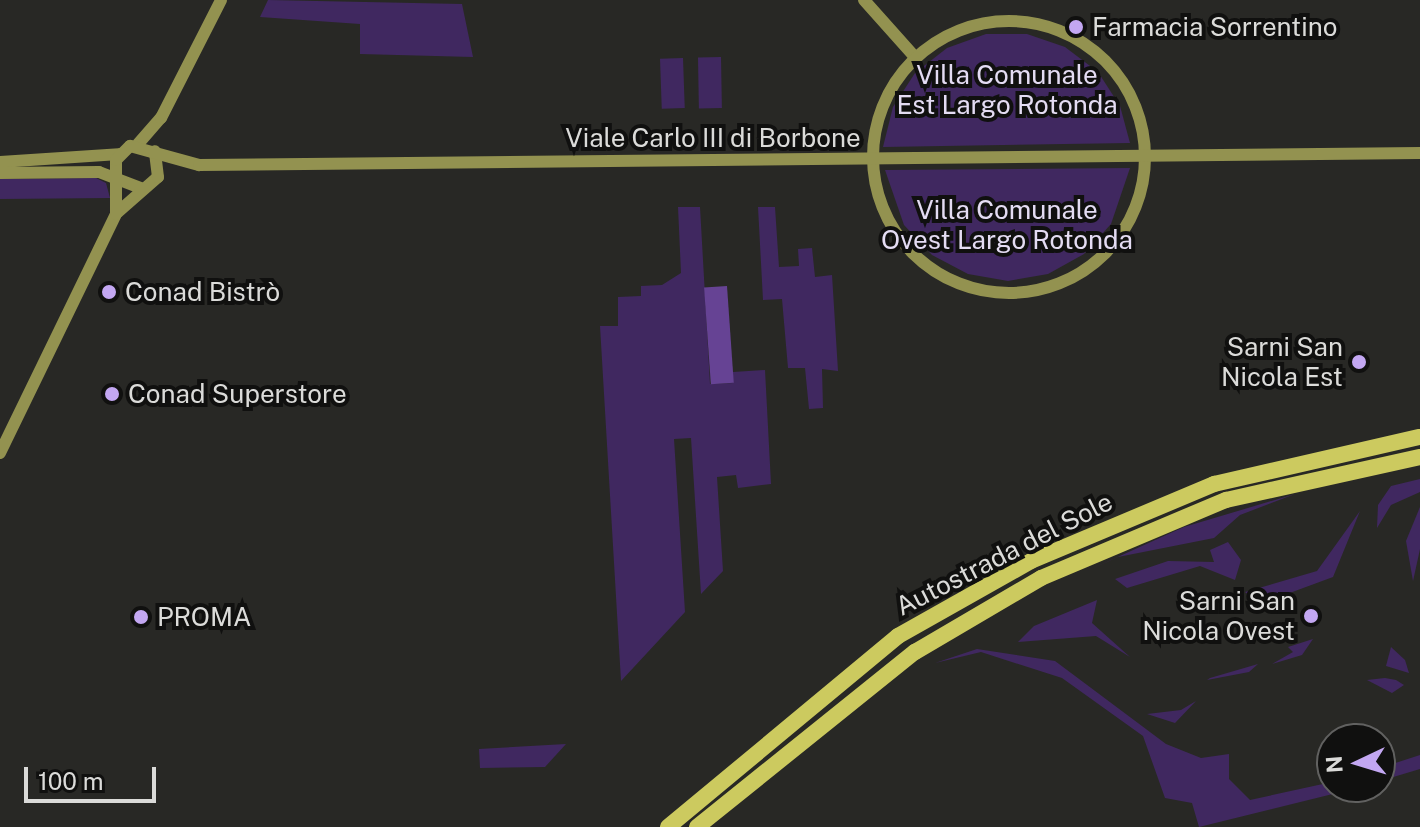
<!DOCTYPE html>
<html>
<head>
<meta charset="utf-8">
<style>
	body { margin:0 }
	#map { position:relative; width:1420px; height:827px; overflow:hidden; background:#282825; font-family:"Public Sans",sans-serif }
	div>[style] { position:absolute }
	.green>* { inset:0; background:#402860; transform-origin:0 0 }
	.forest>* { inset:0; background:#664394; transform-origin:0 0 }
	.secondary>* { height:12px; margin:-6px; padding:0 6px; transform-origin:6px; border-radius:6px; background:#939250 }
	.secondary>.ring { margin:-6px; padding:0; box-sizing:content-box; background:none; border:12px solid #939250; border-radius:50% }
	.highway>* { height:16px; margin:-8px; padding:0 8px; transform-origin:8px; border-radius:8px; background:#ccca5f }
	.dots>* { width:22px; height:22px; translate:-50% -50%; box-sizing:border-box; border:4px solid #10100f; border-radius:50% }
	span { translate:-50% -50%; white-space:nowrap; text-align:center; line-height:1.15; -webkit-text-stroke:8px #10100f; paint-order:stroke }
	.poi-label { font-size:26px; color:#dbdbd9 }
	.left { translate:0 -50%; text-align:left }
	.right { translate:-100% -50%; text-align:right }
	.park-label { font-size:26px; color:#e4dcf3 }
	.street-label { font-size:26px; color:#dbdbd9 }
	.north { position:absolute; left:1316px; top:723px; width:80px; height:80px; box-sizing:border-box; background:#10100f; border:2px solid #616160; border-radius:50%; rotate:266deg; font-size:22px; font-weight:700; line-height:32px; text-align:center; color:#dbdbd9 }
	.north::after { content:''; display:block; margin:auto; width:28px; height:36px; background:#c3a7f2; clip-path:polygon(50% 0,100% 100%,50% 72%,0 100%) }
	.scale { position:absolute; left:24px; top:767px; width:132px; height:36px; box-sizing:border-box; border:4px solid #dbdbd9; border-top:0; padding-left:10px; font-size:24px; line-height:28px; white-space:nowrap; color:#dbdbd9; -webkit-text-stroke:6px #10100f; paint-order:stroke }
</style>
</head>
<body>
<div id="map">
	<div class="green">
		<div style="clip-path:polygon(268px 0,462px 4px,473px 57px,360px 54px,360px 24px,260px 17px)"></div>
		<div style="clip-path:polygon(986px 34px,1027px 34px,1065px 47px,1098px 72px,1120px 106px,1130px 143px,883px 147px,893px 107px,915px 73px,947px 48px)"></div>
		<div style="left:721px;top:57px;width:51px;height:23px;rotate:89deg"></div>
		<div style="left:683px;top:58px;width:50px;height:23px;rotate:88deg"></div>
		<div style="clip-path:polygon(1130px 168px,1111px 224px,1084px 254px,1048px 274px,1008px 281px,968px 274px,932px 255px,904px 225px,885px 170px)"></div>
		<div style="clip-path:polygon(96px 178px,106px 183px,110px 198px,0 199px,0 179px)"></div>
		<div style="clip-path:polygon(678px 207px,700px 207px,710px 384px,733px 383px,733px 372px,765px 370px,771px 484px,738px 488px,736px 475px,717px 477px,723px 571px,701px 594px,691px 438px,674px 439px,685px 612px,621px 681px,600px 326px,618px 326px,618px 297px,641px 296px,641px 286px,662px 285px,681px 273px)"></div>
		<div style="clip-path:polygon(758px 207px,775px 207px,779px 267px,799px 266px,798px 249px,812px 248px,815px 277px,832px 275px,838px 371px,822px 369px,823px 408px,809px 409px,805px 368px,788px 368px,782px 299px,763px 300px)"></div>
		<div style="clip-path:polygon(1420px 479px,1420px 492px,1391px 505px,1377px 528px,1378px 505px,1391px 486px)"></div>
		<div style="clip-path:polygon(1295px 494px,1240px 515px,1214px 538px,1118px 557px,1080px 574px,1184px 527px)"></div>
		<div style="clip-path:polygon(1420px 507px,1420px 549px,1413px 581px,1406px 541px)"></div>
		<div style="clip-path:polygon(1360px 511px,1333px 577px,1260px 604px,1245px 592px,1317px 571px)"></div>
		<div style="clip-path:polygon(1228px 542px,1241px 560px,1235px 580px,1200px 566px,1127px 588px,1115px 579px,1168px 561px,1214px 562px,1210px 550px)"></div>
		<div style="clip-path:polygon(1097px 600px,1092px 623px,1130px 657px,1096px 636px,1018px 642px,1034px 626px)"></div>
		<div style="clip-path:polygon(1313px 639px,1302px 655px,1272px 664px,1293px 652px,1288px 647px)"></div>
		<div style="clip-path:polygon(1391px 647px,1405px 660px,1409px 673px,1386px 666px)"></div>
		<div style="clip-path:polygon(977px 649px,1055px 661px,1166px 744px,1201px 758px,1229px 754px,1229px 779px,1250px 800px,1332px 782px,1361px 787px,1199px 827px,1192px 803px,1165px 798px,1143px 736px,1062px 678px,981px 652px,935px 663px)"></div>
		<div style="clip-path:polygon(1258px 664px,1249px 672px,1207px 680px,1210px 678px)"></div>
		<div style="clip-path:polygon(1385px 678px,1396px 680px,1404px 685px,1392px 693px,1367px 680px)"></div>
		<div style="clip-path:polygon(1196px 701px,1175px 723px,1147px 714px,1181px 710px)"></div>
		<div style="clip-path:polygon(566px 744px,545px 767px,480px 768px,479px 749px)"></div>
		<div style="clip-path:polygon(1420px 755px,1420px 769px,1380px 781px,1380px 768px)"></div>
	</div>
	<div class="forest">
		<div style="left:727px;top:286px;width:97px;height:23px;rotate:86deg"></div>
	</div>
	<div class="secondary">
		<div style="left:864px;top:0;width:76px;rotate:48.2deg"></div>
		<div class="ring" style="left:873px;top:21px;width:260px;height:260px"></div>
		<div style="left:138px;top:144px;width:35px;rotate:-49deg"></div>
		<div style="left:161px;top:118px;width:132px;rotate:-63deg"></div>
		<div style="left:0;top:162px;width:119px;rotate:-3.8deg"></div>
		<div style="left:0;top:173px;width:99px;rotate:-0.6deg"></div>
		<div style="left:99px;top:172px;width:47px;rotate:21.1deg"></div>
		<div style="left:118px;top:212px;width:53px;rotate:-41.2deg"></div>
		<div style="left:158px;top:177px;width:26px;rotate:-97deg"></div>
		<div style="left:0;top:453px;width:266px;rotate:-64.1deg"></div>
		<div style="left:116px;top:214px;width:54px;rotate:-90deg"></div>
		<div style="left:116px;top:160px;width:20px;rotate:-45deg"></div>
		<div style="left:130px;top:146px;width:72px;rotate:15.4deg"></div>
		<div style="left:199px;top:165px;width:1221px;rotate:-0.56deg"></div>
	</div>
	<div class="highway">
		<div style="left:668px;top:827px;width:299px;rotate:-39.7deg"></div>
		<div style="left:898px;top:636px;width:153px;rotate:-29.4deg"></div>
		<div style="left:1031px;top:561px;width:199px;rotate:-22.8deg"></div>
		<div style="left:1214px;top:484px;width:211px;rotate:-12.9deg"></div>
		<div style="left:697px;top:827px;width:280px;rotate:-38.8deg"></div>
		<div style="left:915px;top:652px;width:146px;rotate:-30.4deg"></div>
		<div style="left:1041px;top:578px;width:201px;rotate:-22.9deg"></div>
		<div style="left:1226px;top:500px;width:199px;rotate:-12.5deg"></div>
	</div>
	<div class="dots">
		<div style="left:1076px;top:27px;background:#c3a7f2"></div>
		<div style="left:109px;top:292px;background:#c3a7f2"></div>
		<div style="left:1359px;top:362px;background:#c3a7f2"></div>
		<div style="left:112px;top:394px;background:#c3a7f2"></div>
		<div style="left:1311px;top:616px;background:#c3a7f2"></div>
		<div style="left:141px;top:617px;background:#c3a7f2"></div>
	</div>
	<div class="poi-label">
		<span class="left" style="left:1092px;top:27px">Farmacia Sorrentino</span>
		<span class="left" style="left:125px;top:292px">Conad Bistrò</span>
		<span class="right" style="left:1343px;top:362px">Sarni San<br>Nicola Est</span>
		<span class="left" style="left:128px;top:394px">Conad Superstore</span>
		<span class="right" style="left:1295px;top:616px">Sarni San<br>Nicola Ovest</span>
		<span class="left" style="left:157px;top:617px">PROMA</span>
	</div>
	<div class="park-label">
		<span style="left:1007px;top:90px">Villa Comunale<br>Est Largo Rotonda</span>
		<span style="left:1007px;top:225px">Villa Comunale<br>Ovest Largo Rotonda</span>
	</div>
	<div class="street-label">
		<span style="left:713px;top:138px">Viale Carlo III di Borbone</span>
		<span style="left:1004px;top:554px;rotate:-27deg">Autostrada del Sole</span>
	</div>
	<div class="north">N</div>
	<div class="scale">100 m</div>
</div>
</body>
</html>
